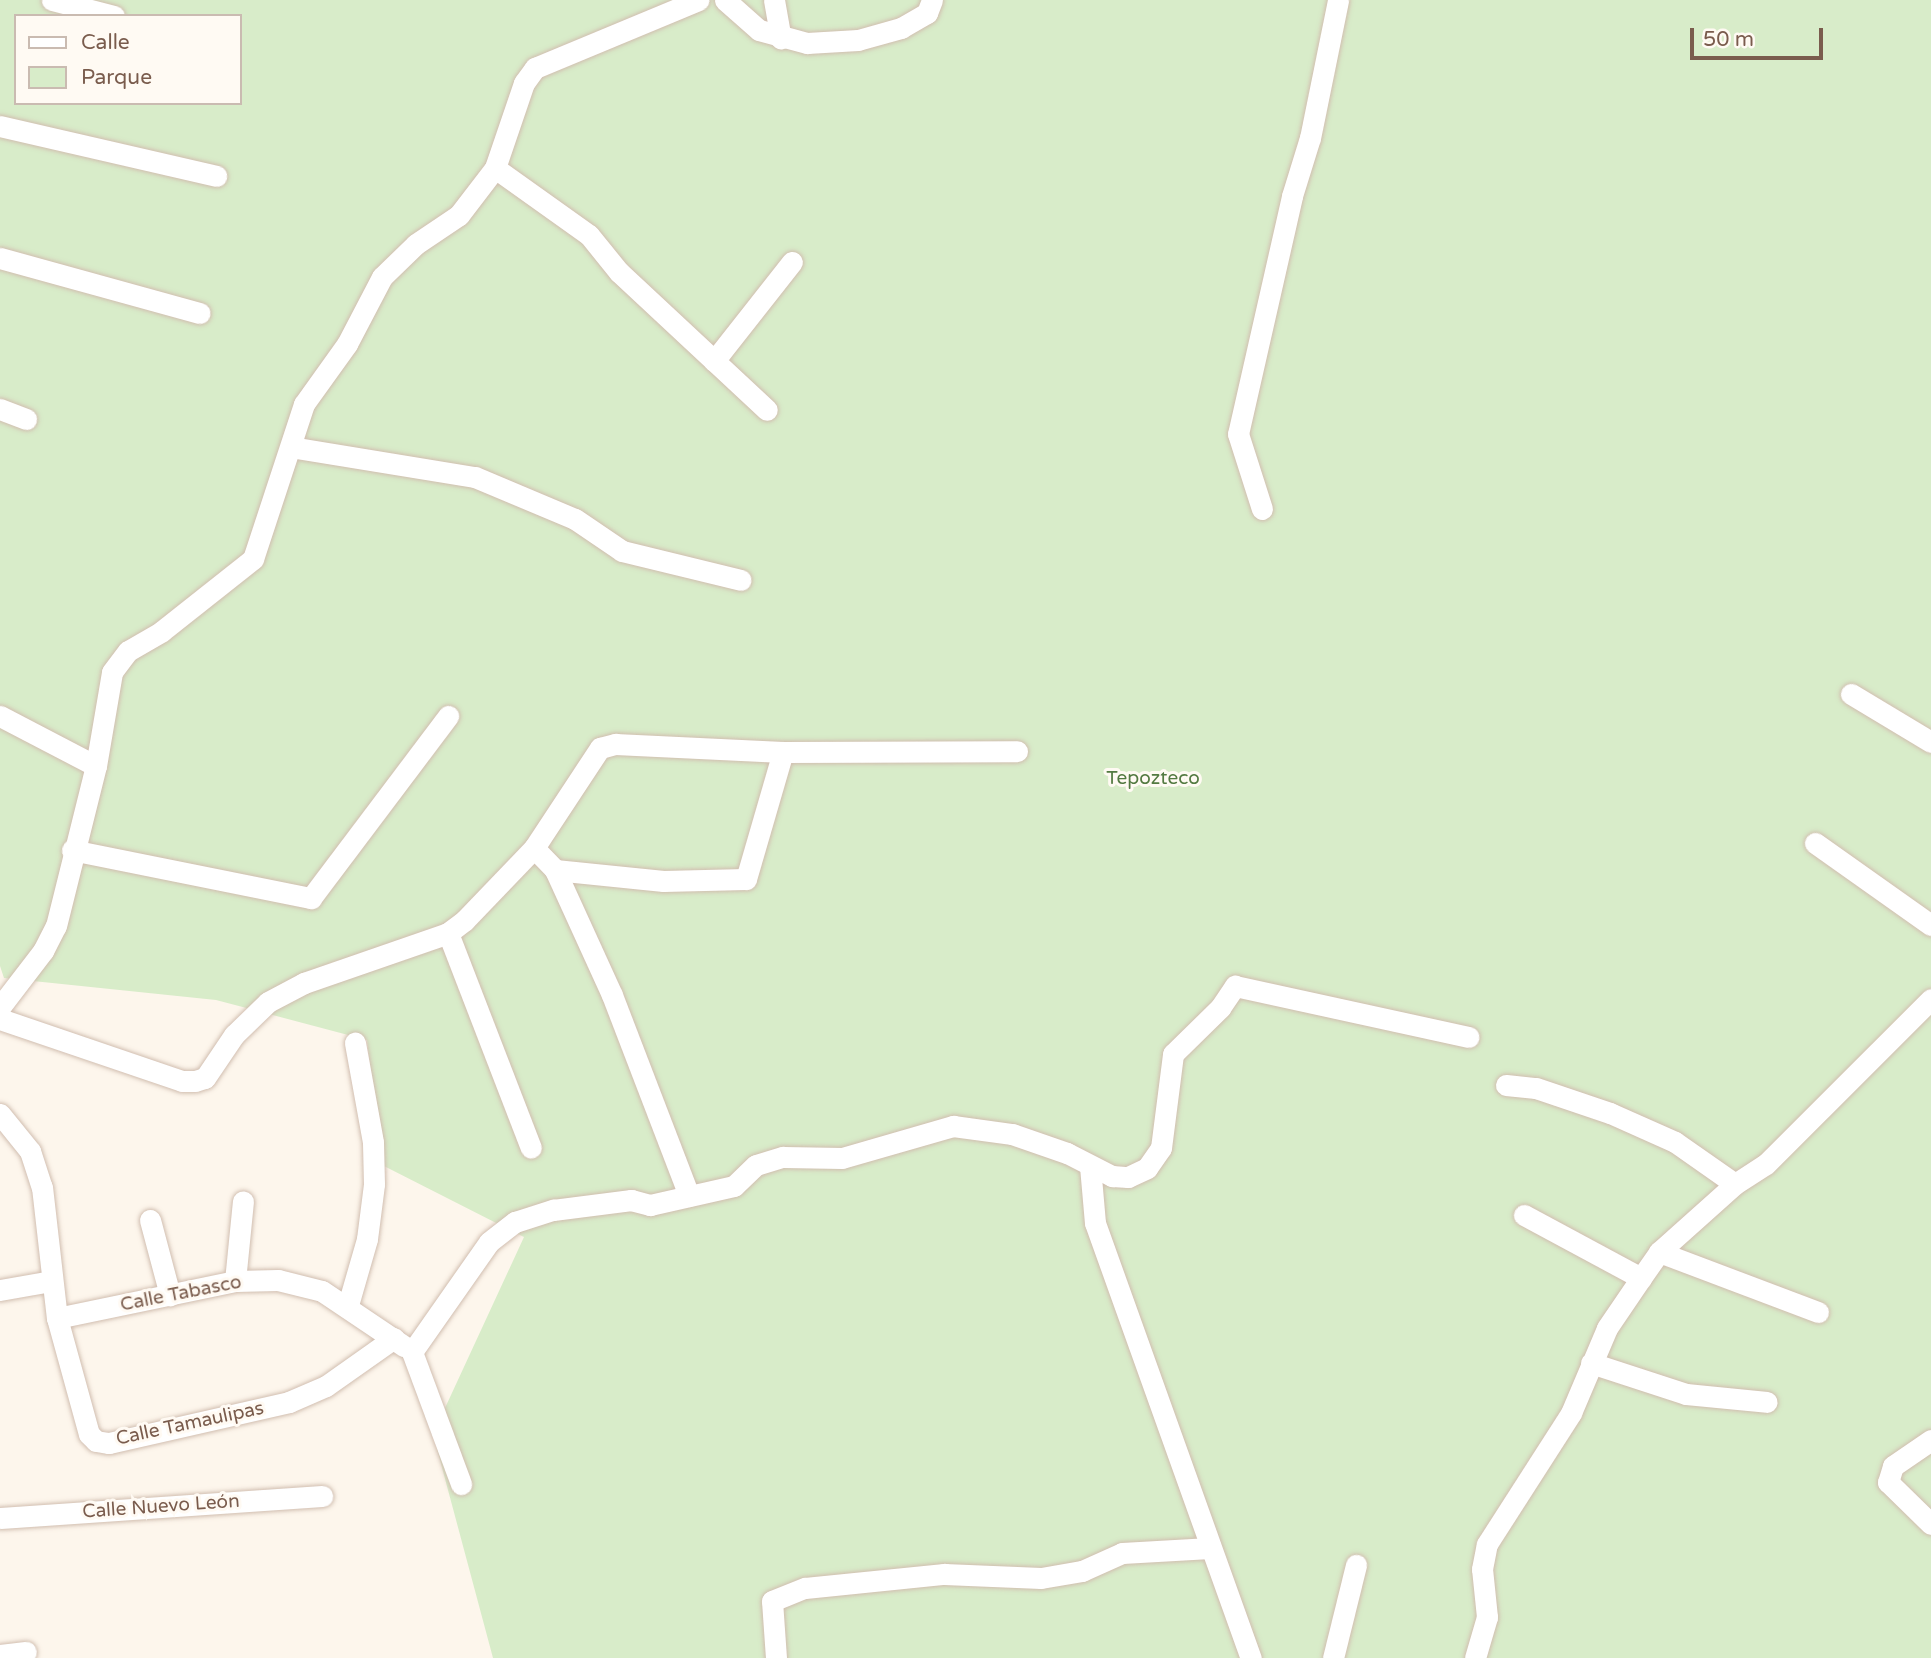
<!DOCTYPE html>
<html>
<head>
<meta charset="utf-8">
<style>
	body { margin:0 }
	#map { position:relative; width:1931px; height:1658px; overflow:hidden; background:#fdf6ec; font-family:"Varela Round",sans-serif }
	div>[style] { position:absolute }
	.green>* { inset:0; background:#d8ecc9 }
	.roads { filter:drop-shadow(0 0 2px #d1beb0) drop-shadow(0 0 2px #d1beb0) }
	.minor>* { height:21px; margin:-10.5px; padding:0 10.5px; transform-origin:10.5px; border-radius:10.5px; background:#fff }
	span { translate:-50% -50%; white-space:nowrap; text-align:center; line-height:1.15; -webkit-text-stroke:6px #fffaf3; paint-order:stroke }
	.park-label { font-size:19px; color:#537a41 }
	.street-label { font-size:19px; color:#7a5c4d }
	.legend { position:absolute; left:14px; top:14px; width:228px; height:91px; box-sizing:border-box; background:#fffaf3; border:2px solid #cabbb1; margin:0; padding:9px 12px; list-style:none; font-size:21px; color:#7a5c4d }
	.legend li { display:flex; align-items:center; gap:14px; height:35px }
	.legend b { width:35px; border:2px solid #cabbb1 }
	.scale { position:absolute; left:1690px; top:28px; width:133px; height:32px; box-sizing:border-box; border:4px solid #7a5c4d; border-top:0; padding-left:9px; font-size:21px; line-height:24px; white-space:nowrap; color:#7a5c4d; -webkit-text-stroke:5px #fffaf3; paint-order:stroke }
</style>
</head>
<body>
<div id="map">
	<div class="green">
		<div style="clip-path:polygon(evenodd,0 0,1931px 0,1931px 1658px,493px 1658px,433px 1434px,524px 1237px,382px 1165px,367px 1040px,216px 1000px,4px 978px,0 966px,0 0,16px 16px,240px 16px,240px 103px,16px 103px,16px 16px)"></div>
	</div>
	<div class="roads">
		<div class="minor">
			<div style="left:52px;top:0;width:64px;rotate:14.5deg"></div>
			<div style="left:725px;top:0;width:45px;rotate:41.4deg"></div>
			<div style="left:759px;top:30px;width:50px;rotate:15.2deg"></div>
			<div style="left:807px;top:43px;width:51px;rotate:-3.4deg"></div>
			<div style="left:858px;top:40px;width:45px;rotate:-15.6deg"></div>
			<div style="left:901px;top:28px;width:30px;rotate:-30deg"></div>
			<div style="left:927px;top:13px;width:14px;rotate:-69deg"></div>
			<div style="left:774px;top:0;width:39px;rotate:80deg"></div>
			<div style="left:0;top:126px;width:222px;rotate:13deg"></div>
			<div style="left:495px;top:168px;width:115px;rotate:35.5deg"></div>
			<div style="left:589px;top:235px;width:48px;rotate:51deg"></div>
			<div style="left:619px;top:272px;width:202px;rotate:43deg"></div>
			<div style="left:0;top:258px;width:207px;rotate:15.4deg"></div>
			<div style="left:714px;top:361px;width:126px;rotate:-51.8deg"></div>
			<div style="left:0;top:409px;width:28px;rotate:21deg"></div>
			<div style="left:291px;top:447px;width:186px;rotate:9.3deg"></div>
			<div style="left:475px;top:477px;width:108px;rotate:22.8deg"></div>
			<div style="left:575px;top:519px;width:57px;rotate:34.2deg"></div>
			<div style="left:622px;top:551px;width:122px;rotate:13.7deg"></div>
			<div style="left:1262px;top:509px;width:79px;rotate:-107.7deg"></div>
			<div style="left:1238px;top:434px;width:244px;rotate:-77.2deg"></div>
			<div style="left:1292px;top:196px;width:61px;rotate:-72.8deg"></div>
			<div style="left:1310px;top:138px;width:141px;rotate:-78.5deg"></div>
			<div style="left:1851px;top:694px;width:93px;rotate:31deg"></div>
			<div style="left:0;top:716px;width:108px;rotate:27.5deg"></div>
			<div style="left:1815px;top:843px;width:142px;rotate:35.3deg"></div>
			<div style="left:534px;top:848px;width:30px;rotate:46deg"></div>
			<div style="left:555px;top:870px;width:109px;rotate:5.8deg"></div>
			<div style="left:663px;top:881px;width:83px;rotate:-1.4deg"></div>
			<div style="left:746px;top:879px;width:132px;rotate:-73.8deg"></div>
			<div style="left:72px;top:850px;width:244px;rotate:11.4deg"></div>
			<div style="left:311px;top:898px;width:228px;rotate:-53deg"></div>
			<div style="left:555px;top:870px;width:137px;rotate:65.5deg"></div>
			<div style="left:612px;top:995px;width:215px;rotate:69deg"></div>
			<div style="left:448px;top:933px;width:230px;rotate:68.9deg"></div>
			<div style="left:0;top:1007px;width:71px;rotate:-52.5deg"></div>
			<div style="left:43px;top:951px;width:28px;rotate:-63deg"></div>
			<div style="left:56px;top:926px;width:165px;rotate:-76deg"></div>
			<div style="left:96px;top:766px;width:95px;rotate:-80.3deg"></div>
			<div style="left:112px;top:672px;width:26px;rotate:-53deg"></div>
			<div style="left:128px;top:651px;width:39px;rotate:-30deg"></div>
			<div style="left:162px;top:631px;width:116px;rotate:-38.4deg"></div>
			<div style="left:253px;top:559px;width:163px;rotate:-71.8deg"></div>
			<div style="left:304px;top:404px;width:74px;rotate:-54.4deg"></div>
			<div style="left:347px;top:344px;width:76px;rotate:-62.4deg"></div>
			<div style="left:382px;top:277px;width:47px;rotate:-44.1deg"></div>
			<div style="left:416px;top:244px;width:52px;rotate:-34deg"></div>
			<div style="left:459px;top:215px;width:59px;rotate:-52.5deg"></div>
			<div style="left:495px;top:168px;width:90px;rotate:-71.2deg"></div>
			<div style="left:524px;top:83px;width:19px;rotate:-54deg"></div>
			<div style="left:535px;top:68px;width:177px;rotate:-22.6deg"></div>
			<div style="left:0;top:1019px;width:192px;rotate:18.8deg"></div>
			<div style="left:182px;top:1081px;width:13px"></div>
			<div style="left:195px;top:1081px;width:10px;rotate:-17deg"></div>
			<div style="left:205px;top:1078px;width:52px;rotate:-56deg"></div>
			<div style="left:234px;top:1035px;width:47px;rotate:-44.1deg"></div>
			<div style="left:268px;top:1002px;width:41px;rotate:-27.8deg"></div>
			<div style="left:304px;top:983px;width:152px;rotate:-19.1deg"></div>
			<div style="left:448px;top:933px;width:21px;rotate:-37deg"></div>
			<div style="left:465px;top:920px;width:100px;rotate:-46.2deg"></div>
			<div style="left:534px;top:848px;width:120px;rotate:-56.6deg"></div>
			<div style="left:600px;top:748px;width:16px;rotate:-15deg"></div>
			<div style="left:615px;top:744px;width:168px;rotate:2.7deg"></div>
			<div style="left:783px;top:752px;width:234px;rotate:-0.2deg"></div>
			<div style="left:1506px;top:1085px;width:30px;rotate:6deg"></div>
			<div style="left:1536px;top:1088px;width:78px;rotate:18.7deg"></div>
			<div style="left:1610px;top:1113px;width:71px;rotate:24deg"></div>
			<div style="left:1675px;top:1142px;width:73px;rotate:35deg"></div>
			<div style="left:0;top:1114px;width:48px;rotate:51deg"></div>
			<div style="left:30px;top:1151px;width:38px;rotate:72deg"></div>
			<div style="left:42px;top:1187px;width:132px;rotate:83.5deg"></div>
			<div style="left:57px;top:1318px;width:120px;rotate:74.6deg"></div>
			<div style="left:89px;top:1434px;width:10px;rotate:45deg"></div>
			<div style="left:96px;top:1441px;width:13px;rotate:9deg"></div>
			<div style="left:109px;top:1443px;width:185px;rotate:-12.8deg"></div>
			<div style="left:289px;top:1402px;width:40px;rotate:-23.4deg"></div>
			<div style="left:326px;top:1386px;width:83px;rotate:-35.2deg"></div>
			<div style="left:1090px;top:1166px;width:57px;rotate:85deg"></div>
			<div style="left:1095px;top:1223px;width:462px;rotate:70.3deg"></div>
			<div style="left:1524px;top:1215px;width:133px;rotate:28.3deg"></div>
			<div style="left:150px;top:1220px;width:78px;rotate:75.1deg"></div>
			<div style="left:1659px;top:1252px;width:170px;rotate:20.7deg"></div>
			<div style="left:235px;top:1281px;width:80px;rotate:-84.3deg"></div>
			<div style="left:0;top:1290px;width:52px;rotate:-10deg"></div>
			<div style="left:348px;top:1305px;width:69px;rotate:-73.9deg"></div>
			<div style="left:367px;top:1239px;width:55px;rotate:-82.7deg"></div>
			<div style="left:374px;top:1184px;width:42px;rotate:-91.4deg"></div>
			<div style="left:373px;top:1142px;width:101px;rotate:-100.3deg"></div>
			<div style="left:57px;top:1318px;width:182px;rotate:-11.7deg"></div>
			<div style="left:235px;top:1281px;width:43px;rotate:-1.3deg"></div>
			<div style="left:278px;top:1280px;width:45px;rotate:14deg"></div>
			<div style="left:322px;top:1291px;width:99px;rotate:33.9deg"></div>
			<div style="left:412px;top:1352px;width:134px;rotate:-55deg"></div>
			<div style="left:489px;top:1242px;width:33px;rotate:-38deg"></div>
			<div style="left:515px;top:1222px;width:40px;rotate:-18deg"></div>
			<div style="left:553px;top:1210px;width:79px;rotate:-7.3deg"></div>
			<div style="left:631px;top:1200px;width:20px;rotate:15deg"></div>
			<div style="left:650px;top:1205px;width:86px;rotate:-12.7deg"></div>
			<div style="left:734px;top:1186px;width:30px;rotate:-44deg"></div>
			<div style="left:756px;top:1165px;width:28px;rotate:-17deg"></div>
			<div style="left:783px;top:1157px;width:59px;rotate:1deg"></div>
			<div style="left:842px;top:1158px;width:116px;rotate:-16.1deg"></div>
			<div style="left:953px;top:1126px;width:60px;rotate:7.7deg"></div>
			<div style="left:1012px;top:1134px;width:58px;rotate:19.1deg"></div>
			<div style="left:1067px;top:1153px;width:51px;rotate:27.1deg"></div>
			<div style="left:1112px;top:1176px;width:16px;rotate:4deg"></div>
			<div style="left:1128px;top:1177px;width:21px;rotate:-25deg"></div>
			<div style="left:1147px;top:1168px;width:24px;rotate:-55deg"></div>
			<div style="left:1161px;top:1148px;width:95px;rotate:-82.7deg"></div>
			<div style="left:1173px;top:1054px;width:66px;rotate:-44.4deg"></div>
			<div style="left:1220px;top:1008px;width:27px;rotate:-56deg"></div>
			<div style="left:1235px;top:986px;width:239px;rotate:12.3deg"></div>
			<div style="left:412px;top:1352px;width:141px;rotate:69.6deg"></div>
			<div style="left:1591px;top:1363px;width:100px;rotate:18.1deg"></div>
			<div style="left:1686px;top:1394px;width:81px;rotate:5.6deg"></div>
			<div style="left:1931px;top:1440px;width:46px;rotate:145.6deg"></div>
			<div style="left:1893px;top:1466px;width:17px;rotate:107deg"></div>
			<div style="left:1888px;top:1482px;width:60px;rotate:44.3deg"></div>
			<div style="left:0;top:1518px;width:323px;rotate:-3.9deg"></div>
			<div style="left:0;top:1655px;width:26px;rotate:-7deg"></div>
			<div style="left:776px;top:1658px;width:57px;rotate:-94deg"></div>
			<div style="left:772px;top:1601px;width:35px;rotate:-22deg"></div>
			<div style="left:805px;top:1588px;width:140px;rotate:-5.8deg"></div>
			<div style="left:944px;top:1574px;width:97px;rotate:2.4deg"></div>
			<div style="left:1041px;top:1578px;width:42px;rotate:-9.7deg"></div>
			<div style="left:1082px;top:1571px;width:44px;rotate:-24.2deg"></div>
			<div style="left:1122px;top:1553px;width:88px;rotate:-3.3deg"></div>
			<div style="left:1333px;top:1658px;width:96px;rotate:-76.1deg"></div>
			<div style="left:1475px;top:1658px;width:43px;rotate:-73.7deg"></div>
			<div style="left:1487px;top:1617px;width:48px;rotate:-95.9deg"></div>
			<div style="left:1482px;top:1569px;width:25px;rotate:-79deg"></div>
			<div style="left:1487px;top:1544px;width:156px;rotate:-57.3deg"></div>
			<div style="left:1571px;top:1413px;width:92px;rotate:-67deg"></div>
			<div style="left:1607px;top:1328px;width:60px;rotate:-55.8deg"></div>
			<div style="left:1641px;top:1278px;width:32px;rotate:-55deg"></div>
			<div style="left:1659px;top:1252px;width:102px;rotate:-41.8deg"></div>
			<div style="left:1735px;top:1184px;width:37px;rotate:-33deg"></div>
			<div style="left:1766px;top:1164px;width:233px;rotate:-45deg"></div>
		</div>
	</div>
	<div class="park-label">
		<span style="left:1153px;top:779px">Tepozteco</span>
	</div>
	<div class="street-label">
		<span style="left:181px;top:1294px;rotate:-11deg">Calle Tabasco</span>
		<span style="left:190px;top:1424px;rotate:-12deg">Calle Tamaulipas</span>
		<span style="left:161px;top:1507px;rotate:-4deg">Calle Nuevo León</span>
	</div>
	<ul class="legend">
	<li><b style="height:9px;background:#fff"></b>Calle</li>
	<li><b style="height:19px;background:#d8ecc9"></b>Parque</li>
	</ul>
	<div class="scale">50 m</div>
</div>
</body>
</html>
